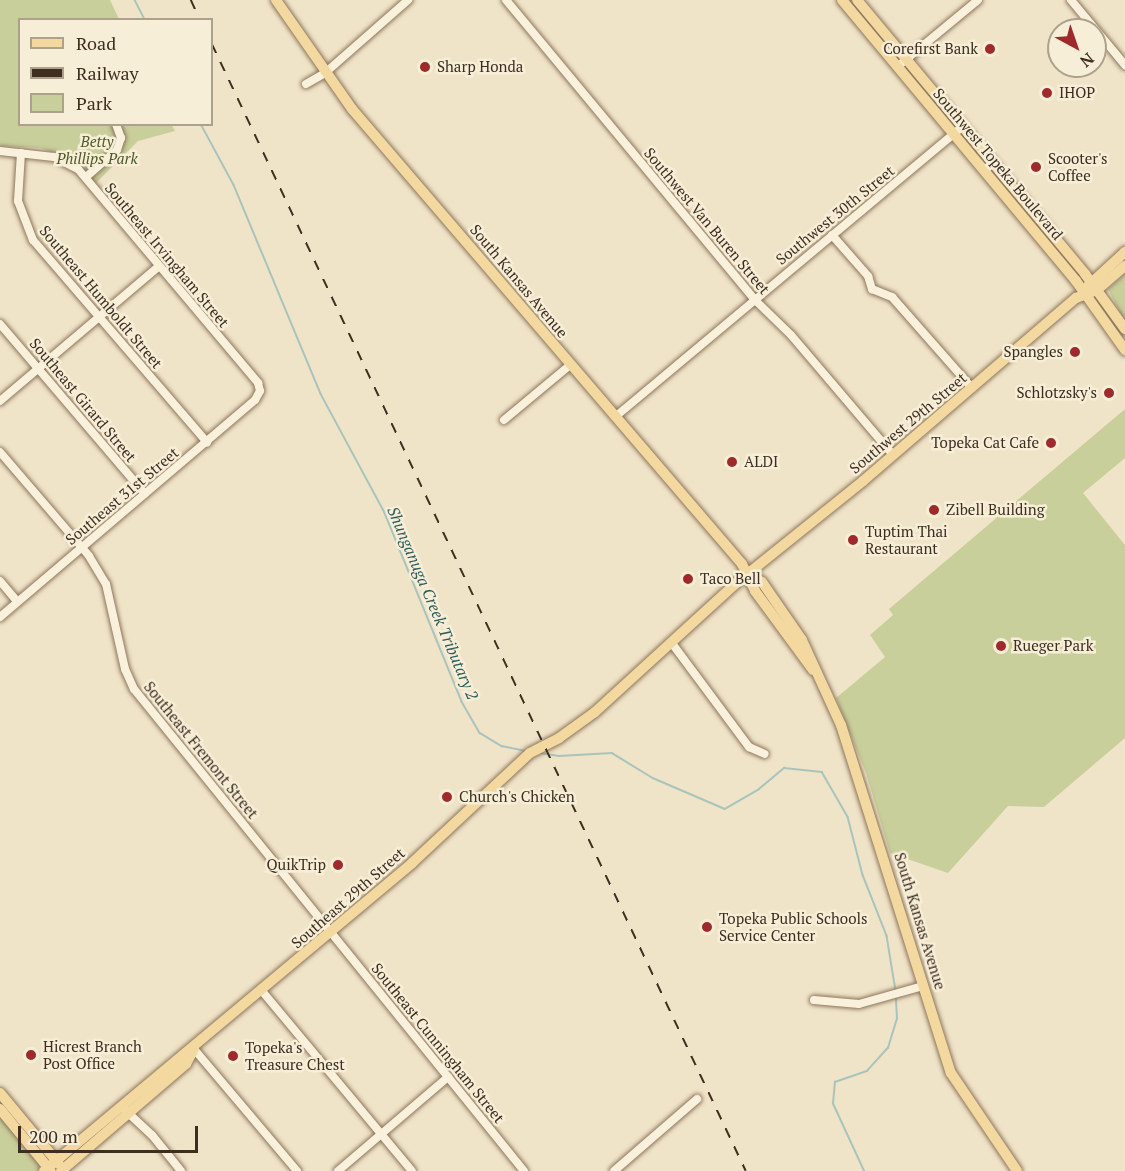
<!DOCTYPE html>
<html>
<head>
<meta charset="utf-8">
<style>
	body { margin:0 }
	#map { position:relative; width:1125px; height:1171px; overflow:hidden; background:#f0e4c8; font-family:"PT Serif",serif }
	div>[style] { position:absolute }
	.green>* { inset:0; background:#c9cf9b }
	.stream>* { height:1.5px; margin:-0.75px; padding:0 0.75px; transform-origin:0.75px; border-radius:0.75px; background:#a9c4bc }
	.roads { filter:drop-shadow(0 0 2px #8d765c) drop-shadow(0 0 2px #8d765c) }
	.minor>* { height:8px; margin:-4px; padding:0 4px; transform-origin:4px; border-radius:4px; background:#faf1dc }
	.major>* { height:10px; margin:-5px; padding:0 5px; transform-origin:5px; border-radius:5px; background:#f3d9a0 }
	.rail>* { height:1.5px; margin-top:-0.75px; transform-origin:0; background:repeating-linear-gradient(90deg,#3d2e20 0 10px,transparent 0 20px) }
	.dots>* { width:16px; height:16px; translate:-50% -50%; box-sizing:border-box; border:3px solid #f7eed8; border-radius:50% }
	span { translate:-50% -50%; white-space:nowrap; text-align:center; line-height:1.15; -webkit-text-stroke:5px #f7eed8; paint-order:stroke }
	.poi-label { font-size:15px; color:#3d2e20 }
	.right { translate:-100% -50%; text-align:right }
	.left { translate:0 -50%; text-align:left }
	.park-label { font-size:15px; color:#4d5a26; font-style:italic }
	.street-label { font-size:15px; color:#3d2e20 }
	.water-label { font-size:16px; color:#2f5d5a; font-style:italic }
	.legend { position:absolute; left:18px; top:18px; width:195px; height:108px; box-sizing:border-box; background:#f7eed8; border:2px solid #ada18e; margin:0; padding:8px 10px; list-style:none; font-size:18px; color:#3d2e20 }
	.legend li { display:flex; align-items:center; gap:12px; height:30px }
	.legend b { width:30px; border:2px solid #ada18e }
	.north { position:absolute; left:1047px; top:18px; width:60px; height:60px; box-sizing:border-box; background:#f7eed8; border:2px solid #ada18e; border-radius:50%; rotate:140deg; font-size:16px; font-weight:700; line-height:24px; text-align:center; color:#3d2e20 }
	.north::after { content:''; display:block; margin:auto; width:21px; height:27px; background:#9e2a2b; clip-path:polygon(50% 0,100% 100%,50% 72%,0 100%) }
	.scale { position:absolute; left:18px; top:1126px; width:180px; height:27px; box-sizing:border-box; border:3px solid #3d2e20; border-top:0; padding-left:8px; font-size:18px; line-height:21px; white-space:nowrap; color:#3d2e20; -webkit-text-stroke:4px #f7eed8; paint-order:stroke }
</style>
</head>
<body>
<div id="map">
	<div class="green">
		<div style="clip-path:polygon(0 0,110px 0,119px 19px,20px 20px,20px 124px,171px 124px,175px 131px,138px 141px,96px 183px,76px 163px,41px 148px,0 146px)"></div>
		<div style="clip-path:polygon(1125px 274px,1125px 323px,1108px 289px)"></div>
		<div style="clip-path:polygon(1125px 409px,1125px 458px,1083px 493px,1125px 545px,1125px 738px,1044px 807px,1008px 806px,948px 873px,890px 853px,866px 773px,836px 698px,885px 657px,870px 635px,893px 615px,889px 609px)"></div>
		<div style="clip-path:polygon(0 1115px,40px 1165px,38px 1171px,0 1171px)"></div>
	</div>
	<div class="stream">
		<div style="left:135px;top:0;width:22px;rotate:63deg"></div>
		<div style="left:201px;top:124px;width:69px;rotate:61.6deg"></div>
		<div style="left:234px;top:185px;width:226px;rotate:67.4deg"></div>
		<div style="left:321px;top:394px;width:135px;rotate:61.7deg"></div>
		<div style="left:385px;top:513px;width:204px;rotate:67.8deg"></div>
		<div style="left:462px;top:702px;width:36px;rotate:60deg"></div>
		<div style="left:480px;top:733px;width:26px;rotate:31deg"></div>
		<div style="left:502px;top:746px;width:25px;rotate:12deg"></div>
		<div style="left:540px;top:753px;width:19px;rotate:9deg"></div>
		<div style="left:559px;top:756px;width:53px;rotate:-3.2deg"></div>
		<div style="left:612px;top:753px;width:48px;rotate:31.4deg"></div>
		<div style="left:653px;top:778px;width:78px;rotate:23.3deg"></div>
		<div style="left:725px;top:809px;width:39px;rotate:-30deg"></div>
		<div style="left:759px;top:789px;width:33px;rotate:-40deg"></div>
		<div style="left:784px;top:768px;width:38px;rotate:6deg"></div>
		<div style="left:822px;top:772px;width:52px;rotate:60deg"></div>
		<div style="left:848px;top:817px;width:60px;rotate:75.5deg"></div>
		<div style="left:863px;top:875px;width:66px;rotate:68.5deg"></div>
		<div style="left:887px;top:936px;width:56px;rotate:80.7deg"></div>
		<div style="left:864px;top:1171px;width:74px;rotate:-114.8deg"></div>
		<div style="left:833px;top:1104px;width:22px;rotate:-85deg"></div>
		<div style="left:835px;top:1082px;width:34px;rotate:-19deg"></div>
		<div style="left:867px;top:1071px;width:31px;rotate:-48deg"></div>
		<div style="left:888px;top:1048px;width:30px;rotate:-73deg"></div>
		<div style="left:897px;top:1019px;width:21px;rotate:-93deg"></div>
	</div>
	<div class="roads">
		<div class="minor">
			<div style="left:506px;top:0;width:388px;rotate:50.3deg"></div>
			<div style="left:754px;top:299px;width:52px;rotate:44.2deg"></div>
			<div style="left:791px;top:335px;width:157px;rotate:49.6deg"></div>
			<div style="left:1071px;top:0;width:85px;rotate:50.3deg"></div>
			<div style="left:897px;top:67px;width:105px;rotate:-39.6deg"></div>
			<div style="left:306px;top:84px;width:22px;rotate:-30deg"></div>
			<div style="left:325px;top:73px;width:111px;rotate:-41.3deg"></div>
			<div style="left:0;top:151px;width:54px;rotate:6.3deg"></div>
			<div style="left:54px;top:157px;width:27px;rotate:27deg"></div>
			<div style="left:78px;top:169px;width:280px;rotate:49.9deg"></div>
			<div style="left:258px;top:383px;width:8px;rotate:76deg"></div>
			<div style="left:260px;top:391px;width:10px;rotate:119deg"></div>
			<div style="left:255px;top:400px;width:335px;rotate:139.6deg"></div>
			<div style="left:21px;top:153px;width:48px;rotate:93.6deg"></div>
			<div style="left:18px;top:201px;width:42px;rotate:69deg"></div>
			<div style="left:33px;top:240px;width:267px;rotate:49.3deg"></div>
			<div style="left:86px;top:177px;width:41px;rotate:-41.1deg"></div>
			<div style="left:117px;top:150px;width:13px;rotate:-72deg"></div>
			<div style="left:121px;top:138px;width:15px;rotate:-110deg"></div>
			<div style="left:832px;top:235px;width:55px;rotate:48.7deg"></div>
			<div style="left:868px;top:276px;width:14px;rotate:73deg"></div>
			<div style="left:872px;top:289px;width:22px;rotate:22deg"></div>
			<div style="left:892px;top:297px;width:121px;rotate:48.7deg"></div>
			<div style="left:0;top:324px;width:223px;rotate:49.5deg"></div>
			<div style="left:0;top:401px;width:207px;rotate:-40.3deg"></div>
			<div style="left:615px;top:417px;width:452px;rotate:-39.9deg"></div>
			<div style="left:504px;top:420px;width:86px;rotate:-39.8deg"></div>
			<div style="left:0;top:452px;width:137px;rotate:49.4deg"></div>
			<div style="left:89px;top:556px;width:33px;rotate:59deg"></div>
			<div style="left:106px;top:584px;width:87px;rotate:77.4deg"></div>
			<div style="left:125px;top:669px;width:22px;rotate:66deg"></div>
			<div style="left:134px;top:689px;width:620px;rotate:51.02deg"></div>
			<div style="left:0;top:581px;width:26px;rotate:50deg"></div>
			<div style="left:671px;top:642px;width:131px;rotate:53.4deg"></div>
			<div style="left:749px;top:747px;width:17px;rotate:24deg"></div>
			<div style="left:262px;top:991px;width:234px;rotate:50.2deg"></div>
			<div style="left:814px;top:1000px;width:45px;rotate:5.1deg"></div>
			<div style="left:859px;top:1004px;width:66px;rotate:-15.7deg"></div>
			<div style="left:194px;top:1049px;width:160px;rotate:49.8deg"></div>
			<div style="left:125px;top:1110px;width:37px;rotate:43deg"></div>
			<div style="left:152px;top:1135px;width:46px;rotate:51.1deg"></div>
			<div style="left:338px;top:1171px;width:145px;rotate:-40.5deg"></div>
			<div style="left:614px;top:1171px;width:110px;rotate:-40.9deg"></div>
		</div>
		<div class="major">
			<div style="left:276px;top:0;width:133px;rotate:55.1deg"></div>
			<div style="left:352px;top:109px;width:599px;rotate:49.4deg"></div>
			<div style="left:742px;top:564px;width:30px;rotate:64deg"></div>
			<div style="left:755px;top:591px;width:98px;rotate:53.7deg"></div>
			<div style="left:842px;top:0;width:366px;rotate:50.2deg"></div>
			<div style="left:1076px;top:281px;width:85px;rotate:54.6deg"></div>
			<div style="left:857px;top:0;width:356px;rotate:50.2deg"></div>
			<div style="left:1085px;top:274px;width:68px;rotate:54deg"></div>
			<div style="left:1087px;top:287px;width:52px;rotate:-42.6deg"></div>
			<div style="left:749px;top:574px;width:15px;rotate:32deg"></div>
			<div style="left:762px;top:582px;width:70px;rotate:55.4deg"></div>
			<div style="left:802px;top:640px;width:94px;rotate:65.4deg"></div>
			<div style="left:841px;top:725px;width:365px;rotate:72.5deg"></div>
			<div style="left:951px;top:1073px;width:118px;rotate:56deg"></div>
			<div style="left:0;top:1093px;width:92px;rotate:50.3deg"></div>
			<div style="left:0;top:1109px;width:80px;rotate:50.6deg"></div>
			<div style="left:44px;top:1171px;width:480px;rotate:-39.9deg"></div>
			<div style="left:412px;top:863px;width:161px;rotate:-43deg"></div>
			<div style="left:530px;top:753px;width:33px;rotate:-27deg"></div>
			<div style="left:559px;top:738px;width:44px;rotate:-35.8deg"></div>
			<div style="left:595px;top:712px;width:190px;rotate:-42.4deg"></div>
			<div style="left:735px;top:584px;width:164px;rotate:-38.8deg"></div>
			<div style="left:863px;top:481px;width:281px;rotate:-40.7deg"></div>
			<div style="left:1076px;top:298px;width:22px;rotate:-21deg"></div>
			<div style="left:1097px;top:290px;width:37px;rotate:-41deg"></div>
			<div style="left:61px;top:1171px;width:165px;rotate:-40.6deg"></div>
			<div style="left:186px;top:1064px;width:17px;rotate:-62deg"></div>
		</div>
	</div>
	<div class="rail">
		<div style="left:191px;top:0;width:22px;rotate:66deg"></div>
		<div style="left:212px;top:44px;width:1247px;rotate:64.65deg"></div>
	</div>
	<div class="dots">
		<div style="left:990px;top:49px;background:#9e2a2b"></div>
		<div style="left:425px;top:67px;background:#9e2a2b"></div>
		<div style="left:1047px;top:93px;background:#9e2a2b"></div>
		<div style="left:1036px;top:167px;background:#9e2a2b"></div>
		<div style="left:1075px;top:352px;background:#9e2a2b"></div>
		<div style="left:1109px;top:393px;background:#9e2a2b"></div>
		<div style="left:1051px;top:443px;background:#9e2a2b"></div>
		<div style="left:732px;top:462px;background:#9e2a2b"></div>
		<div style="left:934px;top:510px;background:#9e2a2b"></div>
		<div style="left:853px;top:540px;background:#9e2a2b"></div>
		<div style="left:688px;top:579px;background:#9e2a2b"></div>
		<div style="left:1001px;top:646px;background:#9e2a2b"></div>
		<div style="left:447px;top:797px;background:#9e2a2b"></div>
		<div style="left:338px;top:865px;background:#9e2a2b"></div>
		<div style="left:707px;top:927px;background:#9e2a2b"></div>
		<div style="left:31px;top:1055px;background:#9e2a2b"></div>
		<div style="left:233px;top:1056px;background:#9e2a2b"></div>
	</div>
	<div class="poi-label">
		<span class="right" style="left:978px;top:49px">Corefirst Bank</span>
		<span class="left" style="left:437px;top:67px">Sharp Honda</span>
		<span class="left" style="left:1059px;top:93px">IHOP</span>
		<span class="left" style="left:1048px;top:167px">Scooter's<br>Coffee</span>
		<span class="right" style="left:1063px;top:352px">Spangles</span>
		<span class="right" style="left:1097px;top:393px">Schlotzsky's</span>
		<span class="right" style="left:1039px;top:443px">Topeka Cat Cafe</span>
		<span class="left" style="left:744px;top:462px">ALDI</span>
		<span class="left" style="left:946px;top:510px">Zibell Building</span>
		<span class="left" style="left:865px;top:540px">Tuptim Thai<br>Restaurant</span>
		<span class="left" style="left:700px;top:579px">Taco Bell</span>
		<span class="left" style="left:1013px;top:646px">Rueger Park</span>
		<span class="left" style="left:459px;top:797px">Church's Chicken</span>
		<span class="right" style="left:326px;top:865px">QuikTrip</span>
		<span class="left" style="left:719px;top:927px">Topeka Public Schools<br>Service Center</span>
		<span class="left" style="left:43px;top:1055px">Hicrest Branch<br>Post Office</span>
		<span class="left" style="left:245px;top:1056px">Topeka's<br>Treasure Chest</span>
	</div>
	<div class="park-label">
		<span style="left:97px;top:150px">Betty<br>Phillips Park</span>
	</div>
	<div class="street-label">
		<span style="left:998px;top:164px;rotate:50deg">Southwest Topeka Boulevard</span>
		<span style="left:835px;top:215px;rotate:-39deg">Southwest 30th Street</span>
		<span style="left:707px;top:221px;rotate:50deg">Southwest Van Buren Street</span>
		<span style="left:167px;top:255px;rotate:50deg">Southeast Irvingham Street</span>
		<span style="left:519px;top:281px;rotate:50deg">South Kansas Avenue</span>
		<span style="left:101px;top:297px;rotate:50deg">Southeast Humboldt Street</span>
		<span style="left:83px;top:400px;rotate:50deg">Southeast Girard Street</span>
		<span style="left:908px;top:423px;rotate:-40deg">Southwest 29th Street</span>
		<span style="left:122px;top:496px;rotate:-40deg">Southeast 31st Street</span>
		<span style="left:201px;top:750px;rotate:51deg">Southeast Fremont Street</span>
		<span style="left:348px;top:898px;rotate:-41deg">Southeast 29th Street</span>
		<span style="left:920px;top:921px;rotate:73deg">South Kansas Avenue</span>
		<span style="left:438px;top:1043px;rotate:51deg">Southeast Cunningham Street</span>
	</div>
	<div class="water-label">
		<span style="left:433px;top:603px;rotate:67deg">Shunganuga Creek Tributary 2</span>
	</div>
	<ul class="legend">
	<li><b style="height:8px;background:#f3d9a0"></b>Road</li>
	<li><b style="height:8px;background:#3d2e20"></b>Railway</li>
	<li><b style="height:16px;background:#c9cf9b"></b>Park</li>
	</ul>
	<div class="north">N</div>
	<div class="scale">200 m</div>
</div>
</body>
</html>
